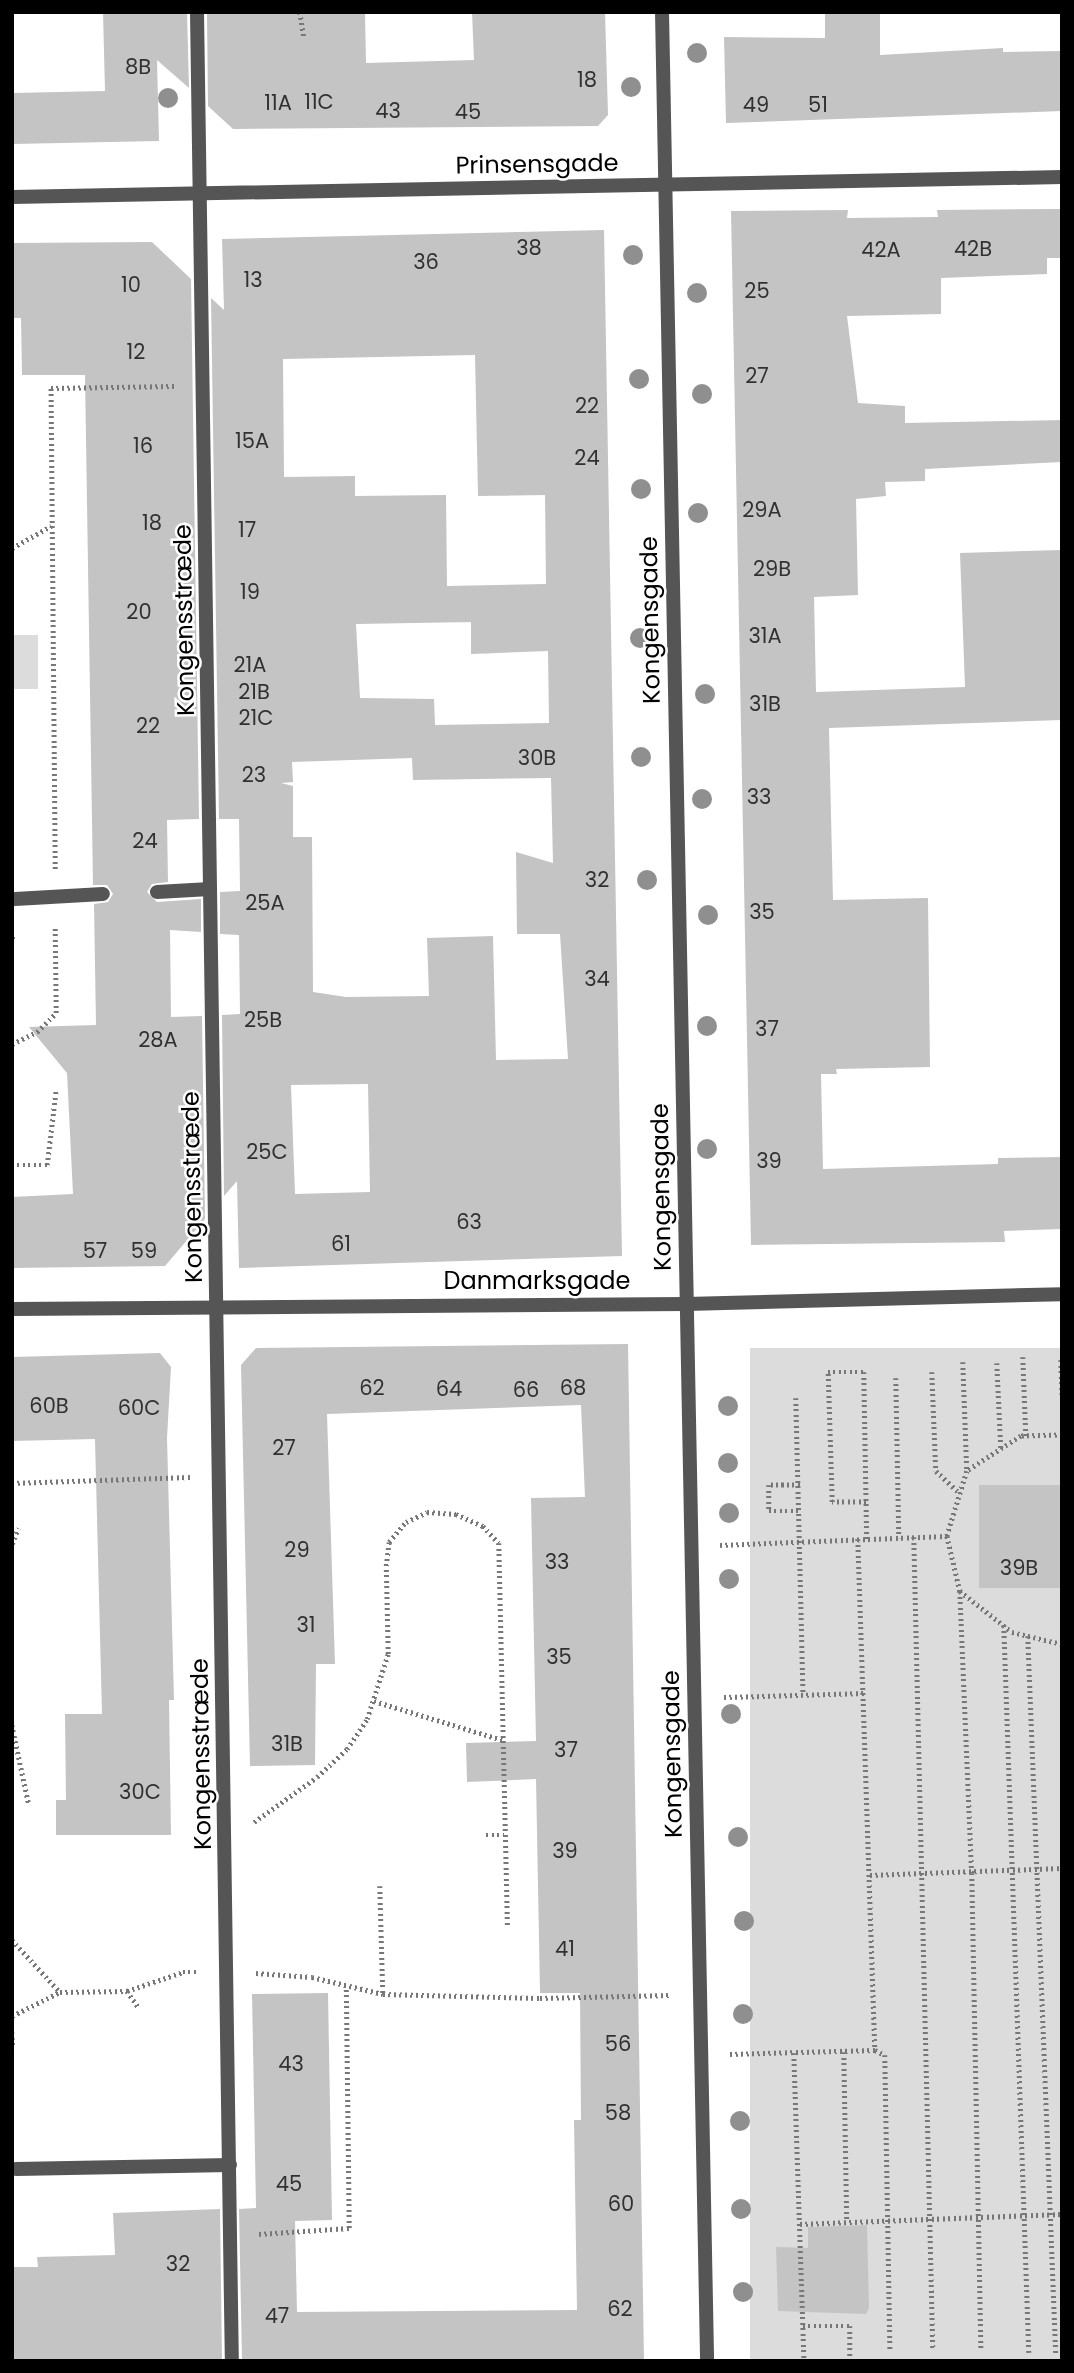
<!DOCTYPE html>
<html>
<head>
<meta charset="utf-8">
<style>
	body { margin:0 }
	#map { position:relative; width:1074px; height:2373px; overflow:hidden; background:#fff; font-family:Poppins,sans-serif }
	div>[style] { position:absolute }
	.green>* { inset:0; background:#dcdcdc; transform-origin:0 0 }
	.building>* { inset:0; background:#c4c4c4; transform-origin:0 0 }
	.path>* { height:4.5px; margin-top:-2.25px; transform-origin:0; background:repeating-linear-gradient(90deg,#777 0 2px,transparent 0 5.5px) }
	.service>* { height:14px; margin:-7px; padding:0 7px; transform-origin:7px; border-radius:7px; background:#555 }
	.minor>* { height:14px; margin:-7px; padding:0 7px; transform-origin:7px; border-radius:7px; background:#555 }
	.trees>* { width:20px; height:20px; margin:-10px; border-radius:50%; background:#8f8f8f }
	span { translate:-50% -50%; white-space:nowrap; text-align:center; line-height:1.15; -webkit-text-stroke:5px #fff; paint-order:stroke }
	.number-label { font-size:21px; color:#313131 }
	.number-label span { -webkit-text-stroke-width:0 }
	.street-label { font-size:24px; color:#000 }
	.frame { position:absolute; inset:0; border:14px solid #000; pointer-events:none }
</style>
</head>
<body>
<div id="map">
	<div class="green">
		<div style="left:12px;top:635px;width:26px;height:54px"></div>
		<div style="left:1062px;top:1348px;width:1013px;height:312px;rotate:90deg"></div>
	</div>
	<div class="building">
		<div style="clip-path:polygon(103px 12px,187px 12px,189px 88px,157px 60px,159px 141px,12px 144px,12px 93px,105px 91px)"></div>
		<div style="clip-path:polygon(207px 12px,365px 12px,366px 63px,474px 60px,472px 12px,605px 12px,608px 115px,598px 126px,233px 129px,208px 106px)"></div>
		<div style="clip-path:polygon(825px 12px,880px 12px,880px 55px,1003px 48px,1003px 52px,1062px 51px,1062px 111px,726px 123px,724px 37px,825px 38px)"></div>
		<div style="clip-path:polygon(1062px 209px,1062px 258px,1047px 258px,1047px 274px,941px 278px,941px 314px,847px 316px,858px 403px,905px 406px,905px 423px,1062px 420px,1062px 462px,925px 469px,925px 481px,885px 482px,886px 496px,856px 499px,858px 595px,814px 597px,816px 692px,965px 687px,960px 553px,1062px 550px,1062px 720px,829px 728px,833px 900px,928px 898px,930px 1067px,836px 1069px,837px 1074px,821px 1074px,823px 1169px,998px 1164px,998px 1158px,1062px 1157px,1062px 1229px,1004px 1231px,1005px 1242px,751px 1245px,731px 211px,848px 210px,847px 218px,938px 217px,937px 210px)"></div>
		<div style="clip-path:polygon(evenodd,604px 230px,622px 1256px,239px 1268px,237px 1181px,224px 1196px,222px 1015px,240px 1014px,239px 935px,220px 934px,220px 892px,240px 891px,239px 819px,219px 819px,211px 298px,224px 310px,222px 239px,604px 230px,475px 355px,478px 496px,545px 495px,546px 584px,447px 586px,446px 495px,355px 496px,355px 476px,284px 477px,283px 359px,475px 355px,604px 230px,471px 622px,471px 654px,548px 651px,549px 723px,435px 725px,434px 699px,360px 698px,356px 624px,471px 622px,604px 230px,412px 758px,413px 780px,551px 778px,553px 863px,516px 852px,517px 934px,560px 934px,568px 1059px,496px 1060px,493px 936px,427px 938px,429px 996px,346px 997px,313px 992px,312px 837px,293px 837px,293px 786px,281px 783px,293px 782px,292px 762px,412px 758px,604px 230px,368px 1084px,370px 1192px,295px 1194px,291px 1085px,368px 1084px)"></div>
		<div style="clip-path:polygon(152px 242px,191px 279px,199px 819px,167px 820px,168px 882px,152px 884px,147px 892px,157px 902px,201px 899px,201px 932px,170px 930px,171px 1017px,202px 1016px,205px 1219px,165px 1266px,12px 1268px,12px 1197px,73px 1194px,67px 1073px,29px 1027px,96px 1025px,94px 904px,108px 902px,113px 894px,107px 885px,93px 885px,85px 375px,22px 375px,21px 318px,12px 318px,12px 243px)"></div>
		<div style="clip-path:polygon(628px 1344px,644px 2361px,242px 2361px,239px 2209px,256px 2208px,252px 1994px,328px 1993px,332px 2220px,295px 2221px,297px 2312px,577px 2310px,574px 2120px,581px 2120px,580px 1993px,540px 1993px,536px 1779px,467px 1782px,466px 1743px,536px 1741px,531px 1498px,585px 1497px,581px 1405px,327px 1414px,335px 1664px,316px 1664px,315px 1765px,250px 1766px,241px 1365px,256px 1348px)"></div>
		<div style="clip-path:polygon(160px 1353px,171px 1367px,167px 1438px,174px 1700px,169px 1700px,171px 1835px,56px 1835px,56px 1800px,66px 1800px,65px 1714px,102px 1714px,95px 1439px,12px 1441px,12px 1357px)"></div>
		<div style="left:1062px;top:1485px;width:103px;height:83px;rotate:90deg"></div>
		<div style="clip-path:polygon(220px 2209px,222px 2361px,12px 2361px,12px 2267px,38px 2267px,37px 2257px,115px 2255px,113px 2213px)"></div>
		<div style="clip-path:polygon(867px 2225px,869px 2308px,866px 2314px,778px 2311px,776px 2247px,808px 2248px,808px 2227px)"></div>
	</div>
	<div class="path">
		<div style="left:300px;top:12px;width:26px;rotate:81deg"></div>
		<div style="left:12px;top:548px;width:45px;rotate:-29.4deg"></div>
		<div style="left:55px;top:869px;width:481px;rotate:-90.5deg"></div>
		<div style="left:51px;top:388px;width:123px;rotate:-0.9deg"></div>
		<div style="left:12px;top:937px;width:5px;rotate:-37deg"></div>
		<div style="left:12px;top:1044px;width:28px;rotate:-26deg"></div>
		<div style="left:37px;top:1032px;width:27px;rotate:-45deg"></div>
		<div style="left:56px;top:1013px;width:87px;rotate:-90.7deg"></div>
		<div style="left:12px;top:1165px;width:35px"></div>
		<div style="left:47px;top:1165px;width:76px;rotate:-83.2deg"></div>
		<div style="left:1023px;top:1357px;width:79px;rotate:87.8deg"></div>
		<div style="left:1061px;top:1360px;width:38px;rotate:88deg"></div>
		<div style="left:963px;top:1362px;width:109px;rotate:87.9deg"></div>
		<div style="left:997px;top:1363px;width:86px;rotate:87.3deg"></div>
		<div style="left:932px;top:1372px;width:99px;rotate:87.7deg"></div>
		<div style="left:936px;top:1471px;width:33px;rotate:43deg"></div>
		<div style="left:896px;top:1378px;width:160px;rotate:88.9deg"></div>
		<div style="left:796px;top:1398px;width:295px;rotate:88.6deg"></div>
		<div style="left:1062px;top:1435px;width:41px;rotate:178.6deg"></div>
		<div style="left:1021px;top:1436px;width:64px;rotate:147.1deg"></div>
		<div style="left:967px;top:1471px;width:68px;rotate:107.1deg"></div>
		<div style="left:947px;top:1536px;width:57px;rotate:76.7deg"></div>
		<div style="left:960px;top:1591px;width:66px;rotate:38.3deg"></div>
		<div style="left:1012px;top:1632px;width:51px;rotate:13.5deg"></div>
		<div style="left:12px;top:1483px;width:178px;rotate:-1.9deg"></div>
		<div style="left:800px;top:1485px;width:31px;rotate:180deg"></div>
		<div style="left:769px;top:1485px;width:26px;rotate:90deg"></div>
		<div style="left:769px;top:1511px;width:31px"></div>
		<div style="left:866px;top:1502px;width:34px;rotate:180deg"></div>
		<div style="left:832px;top:1502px;width:130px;rotate:-91.8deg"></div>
		<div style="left:828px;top:1372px;width:36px"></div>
		<div style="left:864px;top:1372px;width:167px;rotate:89deg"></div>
		<div style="left:914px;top:1537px;width:814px;rotate:88.66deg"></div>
		<div style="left:858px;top:1539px;width:511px;rotate:88.09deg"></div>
		<div style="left:875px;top:2050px;width:11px;rotate:27deg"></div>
		<div style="left:885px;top:2055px;width:296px;rotate:89deg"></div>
		<div style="left:12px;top:1544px;width:17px;rotate:-69deg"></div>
		<div style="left:720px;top:1545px;width:227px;rotate:-2.3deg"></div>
		<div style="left:960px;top:1591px;width:282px;rotate:87.6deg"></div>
		<div style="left:972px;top:1873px;width:476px;rotate:88.9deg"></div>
		<div style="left:1004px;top:1625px;width:728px;rotate:88.03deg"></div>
		<div style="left:1028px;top:1636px;width:720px;rotate:87.77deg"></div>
		<div style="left:724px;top:1697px;width:142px;rotate:-1.6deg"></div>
		<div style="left:374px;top:1701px;width:134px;rotate:16.9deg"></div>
		<div style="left:12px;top:1725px;width:82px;rotate:78deg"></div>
		<div style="left:254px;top:1822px;width:77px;rotate:-35.5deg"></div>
		<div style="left:317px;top:1777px;width:41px;rotate:-43deg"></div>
		<div style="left:347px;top:1749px;width:36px;rotate:-56deg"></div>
		<div style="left:367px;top:1719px;width:68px;rotate:-72.1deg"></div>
		<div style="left:388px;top:1654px;width:88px;rotate:-91.3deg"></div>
		<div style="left:386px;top:1566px;width:24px;rotate:-83deg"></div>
		<div style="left:389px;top:1542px;width:26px;rotate:-50deg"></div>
		<div style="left:406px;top:1522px;width:23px;rotate:-25deg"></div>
		<div style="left:427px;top:1512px;width:29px;rotate:4deg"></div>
		<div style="left:456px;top:1514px;width:30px;rotate:24deg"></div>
		<div style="left:483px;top:1526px;width:23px;rotate:47deg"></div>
		<div style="left:499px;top:1543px;width:384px;rotate:88.7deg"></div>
		<div style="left:486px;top:1835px;width:18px"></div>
		<div style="left:870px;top:1875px;width:192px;rotate:-2.1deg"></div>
		<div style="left:380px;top:1886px;width:108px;rotate:88.4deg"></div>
		<div style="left:12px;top:1940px;width:71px;rotate:47.3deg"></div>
		<div style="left:256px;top:1973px;width:56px;rotate:4.1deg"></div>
		<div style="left:312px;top:1977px;width:73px;rotate:13.5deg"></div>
		<div style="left:383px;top:1994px;width:157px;rotate:1.5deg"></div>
		<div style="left:540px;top:1998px;width:131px;rotate:-1.3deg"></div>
		<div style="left:127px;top:1991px;width:19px;rotate:55deg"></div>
		<div style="left:12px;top:2016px;width:54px;rotate:-26.6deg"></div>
		<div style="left:60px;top:1992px;width:67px;rotate:-0.9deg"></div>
		<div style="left:127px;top:1991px;width:59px;rotate:-18.7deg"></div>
		<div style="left:183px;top:1972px;width:15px"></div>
		<div style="left:12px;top:2032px;width:17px;rotate:87deg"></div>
		<div style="left:844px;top:2052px;width:168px;rotate:89deg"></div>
		<div style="left:794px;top:2053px;width:308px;rotate:88.1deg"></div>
		<div style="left:730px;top:2054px;width:145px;rotate:-1.6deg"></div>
		<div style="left:12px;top:2101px;width:2px"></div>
		<div style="left:800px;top:2224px;width:262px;rotate:-2.2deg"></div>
		<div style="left:259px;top:2234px;width:90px;rotate:-3.8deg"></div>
		<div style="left:349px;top:2228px;width:240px;rotate:-90.7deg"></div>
		<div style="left:803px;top:2326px;width:47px"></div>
		<div style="left:850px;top:2326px;width:33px;rotate:90deg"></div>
	</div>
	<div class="service">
		<div style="left:157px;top:892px;width:53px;rotate:-3.2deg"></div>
		<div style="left:15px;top:899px;width:88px;rotate:-3.3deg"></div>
		<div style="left:16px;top:2169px;width:214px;rotate:-1.1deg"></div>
	</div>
	<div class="minor">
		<div style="left:197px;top:12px;width:2349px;rotate:89.15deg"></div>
		<div style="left:662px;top:12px;width:2349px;rotate:88.9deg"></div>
		<div style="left:12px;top:197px;width:1050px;rotate:-1.09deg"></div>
		<div style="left:12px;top:1309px;width:674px;rotate:-0.43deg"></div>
		<div style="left:686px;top:1304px;width:376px;rotate:-1.5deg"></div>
	</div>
	<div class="trees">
		<div style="left:697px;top:53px"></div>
		<div style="left:631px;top:87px"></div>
		<div style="left:168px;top:98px"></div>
		<div style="left:633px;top:255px"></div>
		<div style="left:697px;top:293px"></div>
		<div style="left:639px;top:379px"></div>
		<div style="left:702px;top:394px"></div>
		<div style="left:641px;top:489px"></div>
		<div style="left:698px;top:513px"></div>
		<div style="left:640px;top:638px"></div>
		<div style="left:705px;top:694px"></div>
		<div style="left:641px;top:757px"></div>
		<div style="left:702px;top:799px"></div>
		<div style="left:647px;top:880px"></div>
		<div style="left:708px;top:915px"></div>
		<div style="left:707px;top:1026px"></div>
		<div style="left:707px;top:1149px"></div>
		<div style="left:728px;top:1406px"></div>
		<div style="left:728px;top:1463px"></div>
		<div style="left:729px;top:1513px"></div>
		<div style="left:729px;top:1579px"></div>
		<div style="left:731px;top:1714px"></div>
		<div style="left:738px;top:1837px"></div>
		<div style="left:744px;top:1921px"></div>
		<div style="left:743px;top:2014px"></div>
		<div style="left:740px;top:2121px"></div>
		<div style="left:741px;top:2209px"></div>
		<div style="left:743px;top:2292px"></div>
	</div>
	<div class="number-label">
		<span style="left:138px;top:67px">8B</span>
		<span style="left:587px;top:80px">18</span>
		<span style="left:319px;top:102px">11C</span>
		<span style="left:278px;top:103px">11A</span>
		<span style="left:756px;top:105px">49</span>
		<span style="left:818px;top:105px">51</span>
		<span style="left:388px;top:111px">43</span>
		<span style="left:468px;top:112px">45</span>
		<span style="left:529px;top:248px">38</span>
		<span style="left:973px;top:249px">42B</span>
		<span style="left:881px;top:250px">42A</span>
		<span style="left:426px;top:262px">36</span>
		<span style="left:253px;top:280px">13</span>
		<span style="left:131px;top:285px">10</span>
		<span style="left:757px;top:291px">25</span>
		<span style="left:136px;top:352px">12</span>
		<span style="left:757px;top:376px">27</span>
		<span style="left:587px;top:406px">22</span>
		<span style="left:252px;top:441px">15A</span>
		<span style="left:143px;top:446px">16</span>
		<span style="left:587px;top:458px">24</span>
		<span style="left:762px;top:510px">29A</span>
		<span style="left:152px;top:523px">18</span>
		<span style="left:247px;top:530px">17</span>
		<span style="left:772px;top:569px">29B</span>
		<span style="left:250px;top:592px">19</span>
		<span style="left:139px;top:612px">20</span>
		<span style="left:765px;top:636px">31A</span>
		<span style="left:250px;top:665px">21A</span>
		<span style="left:254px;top:692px">21B</span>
		<span style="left:765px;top:704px">31B</span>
		<span style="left:256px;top:718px">21C</span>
		<span style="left:148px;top:726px">22</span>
		<span style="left:537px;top:758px">30B</span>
		<span style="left:254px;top:775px">23</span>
		<span style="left:759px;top:797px">33</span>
		<span style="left:145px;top:841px">24</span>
		<span style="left:597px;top:880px">32</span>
		<span style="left:265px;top:903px">25A</span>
		<span style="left:762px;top:912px">35</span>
		<span style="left:597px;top:979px">34</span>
		<span style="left:263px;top:1020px">25B</span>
		<span style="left:767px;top:1029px">37</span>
		<span style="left:158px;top:1040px">28A</span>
		<span style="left:267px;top:1152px">25C</span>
		<span style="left:769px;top:1161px">39</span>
		<span style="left:469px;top:1222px">63</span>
		<span style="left:341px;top:1244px">61</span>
		<span style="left:95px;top:1251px">57</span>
		<span style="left:144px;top:1251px">59</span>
		<span style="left:372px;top:1388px">62</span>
		<span style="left:573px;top:1388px">68</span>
		<span style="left:449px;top:1389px">64</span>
		<span style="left:526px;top:1390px">66</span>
		<span style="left:49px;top:1406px">60B</span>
		<span style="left:139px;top:1408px">60C</span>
		<span style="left:284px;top:1448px">27</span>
		<span style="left:297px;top:1550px">29</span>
		<span style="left:557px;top:1562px">33</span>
		<span style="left:1019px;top:1568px">39B</span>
		<span style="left:306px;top:1625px">31</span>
		<span style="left:559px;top:1657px">35</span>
		<span style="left:287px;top:1744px">31B</span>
		<span style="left:566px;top:1750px">37</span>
		<span style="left:140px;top:1792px">30C</span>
		<span style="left:565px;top:1851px">39</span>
		<span style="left:565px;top:1949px">41</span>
		<span style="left:618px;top:2044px">56</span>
		<span style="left:291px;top:2064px">43</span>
		<span style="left:618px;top:2113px">58</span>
		<span style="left:289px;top:2184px">45</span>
		<span style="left:621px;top:2204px">60</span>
		<span style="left:178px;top:2264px">32</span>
		<span style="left:620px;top:2309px">62</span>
		<span style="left:277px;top:2316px">47</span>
	</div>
	<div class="street-label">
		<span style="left:537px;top:164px;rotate:-1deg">Prinsensgade</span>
		<span style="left:184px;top:620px;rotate:-91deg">Kongensstræde</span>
		<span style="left:650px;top:620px;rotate:-91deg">Kongensgade</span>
		<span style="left:192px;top:1187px;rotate:-91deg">Kongensstræde</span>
		<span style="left:661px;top:1187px;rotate:-91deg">Kongensgade</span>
		<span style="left:537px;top:1281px">Danmarksgade</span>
		<span style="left:201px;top:1754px;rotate:-91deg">Kongensstræde</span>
		<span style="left:672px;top:1754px;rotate:-91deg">Kongensgade</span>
	</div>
	<div class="frame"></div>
</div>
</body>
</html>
